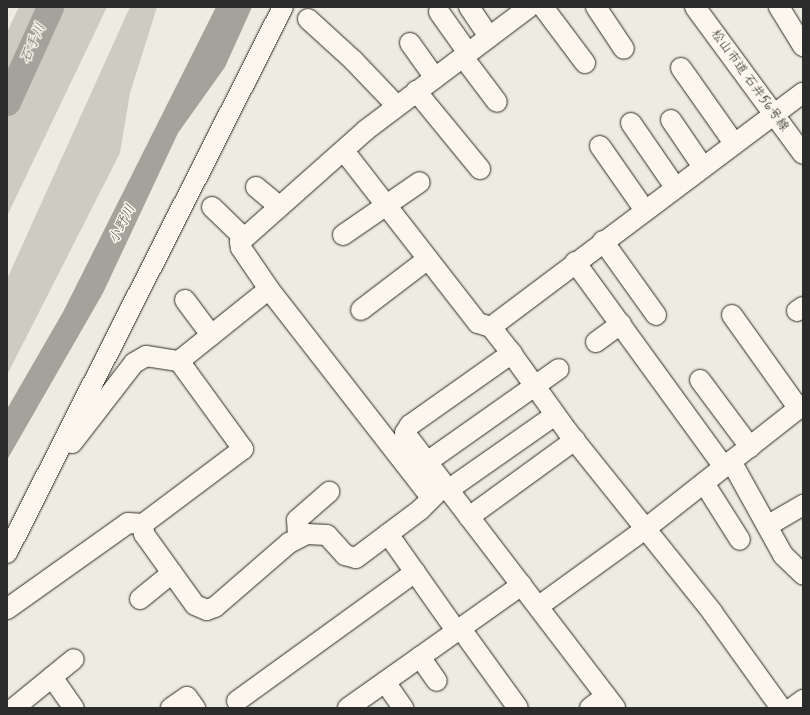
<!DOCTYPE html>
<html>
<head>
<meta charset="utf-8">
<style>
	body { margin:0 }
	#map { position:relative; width:810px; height:715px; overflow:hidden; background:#eeebe0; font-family:Mynerve,"Klee One",sans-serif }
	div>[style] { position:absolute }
	.green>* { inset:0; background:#cecbc2 }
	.water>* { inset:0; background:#a4a29a }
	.river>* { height:27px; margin:-13.5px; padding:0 13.5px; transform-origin:13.5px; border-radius:13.5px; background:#a4a29a }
	.roads { filter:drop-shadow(0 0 1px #2b2b2b) drop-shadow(0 0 1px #2b2b2b) }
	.minor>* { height:20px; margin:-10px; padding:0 10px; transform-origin:10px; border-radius:10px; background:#fbf7ec }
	span { translate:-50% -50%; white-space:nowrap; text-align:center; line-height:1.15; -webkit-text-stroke:3px #fbf7ec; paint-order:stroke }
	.street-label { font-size:13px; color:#2b2b2b }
	.water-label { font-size:14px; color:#555552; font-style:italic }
	.frame { position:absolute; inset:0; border:8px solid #2b2b2b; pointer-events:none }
</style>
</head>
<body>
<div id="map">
	<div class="green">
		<div style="clip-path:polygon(19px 7px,107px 7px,7px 216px,7px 32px)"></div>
		<div style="clip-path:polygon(130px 7px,157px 7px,130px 93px,120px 153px,7px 375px,7px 279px)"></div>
	</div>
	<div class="water">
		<div style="clip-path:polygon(216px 7px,252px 7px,225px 67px,178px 133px,103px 293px,7px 460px,7px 409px,63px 312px)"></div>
	</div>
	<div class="river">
		<div style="left:7px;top:102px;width:104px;rotate:-65.6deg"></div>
	</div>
	<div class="roads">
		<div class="minor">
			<div style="left:469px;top:7px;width:36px;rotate:56deg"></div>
			<div style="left:543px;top:7px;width:70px;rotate:53.1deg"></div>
			<div style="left:596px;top:7px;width:50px;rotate:56.3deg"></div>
			<div style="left:695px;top:7px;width:182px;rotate:53.7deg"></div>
			<div style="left:779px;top:7px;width:46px;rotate:58.4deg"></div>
			<div style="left:439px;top:12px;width:50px;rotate:54.7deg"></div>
			<div style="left:308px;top:19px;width:61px;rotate:42.3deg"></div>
			<div style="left:353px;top:60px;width:62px;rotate:46.3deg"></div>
			<div style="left:410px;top:43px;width:43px;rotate:54.5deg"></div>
			<div style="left:463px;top:57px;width:56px;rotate:52.9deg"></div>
			<div style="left:681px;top:68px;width:92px;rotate:54.8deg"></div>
			<div style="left:416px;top:91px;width:101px;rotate:50.6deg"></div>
			<div style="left:671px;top:120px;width:57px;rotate:55.8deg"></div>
			<div style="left:631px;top:123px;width:78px;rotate:55.5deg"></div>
			<div style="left:600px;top:146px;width:77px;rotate:55.1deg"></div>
			<div style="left:344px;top:151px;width:218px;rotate:52.1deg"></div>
			<div style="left:478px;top:323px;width:14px;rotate:17deg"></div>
			<div style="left:491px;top:327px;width:29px;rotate:52deg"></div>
			<div style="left:509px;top:350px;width:101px;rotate:54.3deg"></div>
			<div style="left:568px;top:432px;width:231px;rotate:51.3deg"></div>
			<div style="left:712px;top:612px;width:118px;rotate:54.3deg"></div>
			<div style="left:256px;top:187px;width:30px;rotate:40deg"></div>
			<div style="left:212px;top:207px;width:43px;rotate:44.1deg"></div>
			<div style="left:343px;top:235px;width:93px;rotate:-34.5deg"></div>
			<div style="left:603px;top:241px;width:91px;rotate:54.4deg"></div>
			<div style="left:575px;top:262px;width:253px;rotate:54deg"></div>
			<div style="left:269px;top:289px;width:115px;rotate:141.3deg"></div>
			<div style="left:179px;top:361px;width:109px;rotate:54deg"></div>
			<div style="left:243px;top:449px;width:125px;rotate:143.1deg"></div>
			<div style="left:143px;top:524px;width:10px;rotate:84deg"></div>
			<div style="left:144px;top:534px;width:87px;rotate:54.3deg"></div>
			<div style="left:195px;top:605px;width:13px;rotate:23deg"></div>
			<div style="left:207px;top:610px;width:9px;rotate:-21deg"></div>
			<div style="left:215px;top:607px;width:98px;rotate:-40.9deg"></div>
			<div style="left:289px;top:543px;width:20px;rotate:-27deg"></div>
			<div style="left:307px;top:534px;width:20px;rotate:3deg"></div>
			<div style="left:327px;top:535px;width:27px;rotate:48deg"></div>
			<div style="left:345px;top:555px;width:11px;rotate:15deg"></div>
			<div style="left:356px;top:558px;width:80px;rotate:-36.9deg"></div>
			<div style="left:420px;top:510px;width:35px;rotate:-45deg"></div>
			<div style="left:185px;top:300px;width:44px;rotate:53.4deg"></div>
			<div style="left:361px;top:310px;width:84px;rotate:-37.3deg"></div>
			<div style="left:797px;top:311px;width:7px;rotate:-34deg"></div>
			<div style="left:732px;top:315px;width:115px;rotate:54.5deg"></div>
			<div style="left:491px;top:327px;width:390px;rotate:-36.9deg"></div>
			<div style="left:596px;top:342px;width:31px;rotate:-36deg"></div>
			<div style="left:512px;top:353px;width:125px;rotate:144.8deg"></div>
			<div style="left:410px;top:425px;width:9px;rotate:122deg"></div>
			<div style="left:405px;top:433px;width:346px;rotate:52.6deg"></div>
			<div style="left:700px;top:380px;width:84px;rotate:53.3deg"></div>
			<div style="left:72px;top:443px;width:101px;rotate:-52.2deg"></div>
			<div style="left:134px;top:363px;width:14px;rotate:-30deg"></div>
			<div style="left:146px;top:356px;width:33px;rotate:9deg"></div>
			<div style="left:731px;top:461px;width:107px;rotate:61deg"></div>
			<div style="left:783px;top:555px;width:28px;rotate:44deg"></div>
			<div style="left:427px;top:462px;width:161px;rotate:-35.2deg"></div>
			<div style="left:704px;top:483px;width:67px;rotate:57.7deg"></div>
			<div style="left:448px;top:490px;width:131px;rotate:-35deg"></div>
			<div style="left:430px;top:496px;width:262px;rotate:-127.9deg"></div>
			<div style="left:269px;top:289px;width:50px;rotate:-124.3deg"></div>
			<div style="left:241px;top:248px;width:6px;rotate:-99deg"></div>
			<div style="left:240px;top:242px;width:169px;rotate:-41.6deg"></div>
			<div style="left:366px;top:130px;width:204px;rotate:-37deg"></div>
			<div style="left:469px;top:517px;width:131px;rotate:-36deg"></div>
			<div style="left:767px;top:526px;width:42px;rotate:-30.3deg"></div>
			<div style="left:388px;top:534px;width:116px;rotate:54.8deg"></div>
			<div style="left:298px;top:537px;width:17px;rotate:-93deg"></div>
			<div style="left:297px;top:520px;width:43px;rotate:-41.2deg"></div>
			<div style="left:7px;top:553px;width:612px;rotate:-63.18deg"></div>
			<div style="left:140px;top:599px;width:41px;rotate:-39.1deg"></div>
			<div style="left:539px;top:606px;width:130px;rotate:-35.9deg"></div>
			<div style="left:644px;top:530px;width:202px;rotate:-38.2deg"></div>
			<div style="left:7px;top:609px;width:148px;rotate:-35.4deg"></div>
			<div style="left:128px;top:523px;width:15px;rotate:4deg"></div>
			<div style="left:461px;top:629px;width:97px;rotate:54.2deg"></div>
			<div style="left:420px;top:657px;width:29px;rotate:55deg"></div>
			<div style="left:52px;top:677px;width:38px;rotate:55deg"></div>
			<div style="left:385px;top:682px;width:32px;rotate:55deg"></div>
			<div style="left:237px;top:701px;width:220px;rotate:-35.9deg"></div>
			<div style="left:14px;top:708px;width:77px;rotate:-39.2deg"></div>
			<div style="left:171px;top:708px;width:19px;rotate:-35deg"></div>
			<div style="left:187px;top:697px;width:14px;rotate:54deg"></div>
			<div style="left:348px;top:708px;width:213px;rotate:-35.3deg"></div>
			<div style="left:590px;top:708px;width:20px;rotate:-37deg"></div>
			<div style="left:792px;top:708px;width:14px;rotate:-36deg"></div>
		</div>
	</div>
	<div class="street-label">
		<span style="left:749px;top:81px;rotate:54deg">松山市道 石井56号線</span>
	</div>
	<div class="water-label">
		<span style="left:33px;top:43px;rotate:-66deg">石手川</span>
		<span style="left:122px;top:224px;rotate:-63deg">小野川</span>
	</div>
	<div class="frame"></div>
</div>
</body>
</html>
